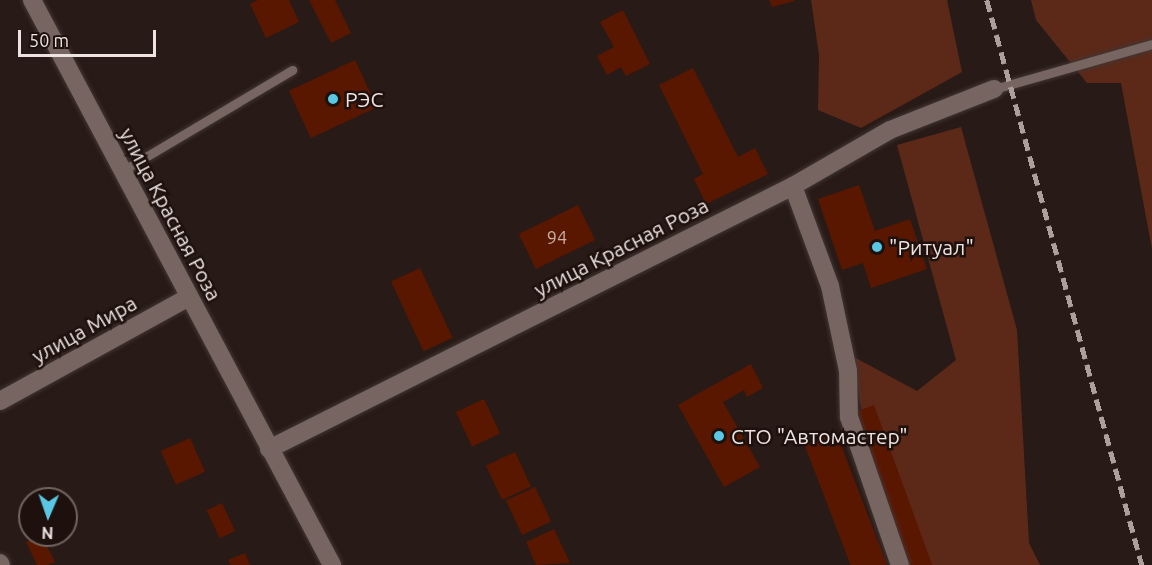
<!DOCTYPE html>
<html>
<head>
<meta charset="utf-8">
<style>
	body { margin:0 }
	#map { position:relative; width:1152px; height:565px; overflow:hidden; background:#281a16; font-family:Ubuntu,sans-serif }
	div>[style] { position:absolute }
	.green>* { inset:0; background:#5c2919 }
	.building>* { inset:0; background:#5a1700; transform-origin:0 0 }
	.roads { filter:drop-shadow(0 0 2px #413634) drop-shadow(0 0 2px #413634) }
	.service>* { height:9px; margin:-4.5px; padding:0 4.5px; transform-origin:4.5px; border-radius:4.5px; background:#766560 }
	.minor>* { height:18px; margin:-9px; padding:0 9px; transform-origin:9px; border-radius:9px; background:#766560 }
	.rail>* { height:4.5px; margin-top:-2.25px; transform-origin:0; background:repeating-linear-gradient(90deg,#aba09c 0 12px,transparent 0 18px) }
	.dots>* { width:16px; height:16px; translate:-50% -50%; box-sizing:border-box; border:3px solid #1e110d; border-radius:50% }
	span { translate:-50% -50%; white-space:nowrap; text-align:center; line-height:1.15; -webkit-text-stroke:5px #1e110d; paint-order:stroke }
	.number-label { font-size:18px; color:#c8b0a8 }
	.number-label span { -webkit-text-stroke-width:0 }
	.poi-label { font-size:21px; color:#ede3e0 }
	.left { translate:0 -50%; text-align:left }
	.street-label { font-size:21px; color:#ede3e0 }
	.north { position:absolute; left:18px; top:487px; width:60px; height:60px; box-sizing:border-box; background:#1e110d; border:2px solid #716561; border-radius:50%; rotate:182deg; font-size:16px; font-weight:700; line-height:24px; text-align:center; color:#ede3e0 }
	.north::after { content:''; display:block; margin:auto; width:21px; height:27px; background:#5ac8e5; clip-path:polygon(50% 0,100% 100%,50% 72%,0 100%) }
	.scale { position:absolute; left:18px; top:30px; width:138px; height:27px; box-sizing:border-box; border:3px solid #ede3e0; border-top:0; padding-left:8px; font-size:18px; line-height:21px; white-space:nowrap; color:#ede3e0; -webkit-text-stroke:4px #1e110d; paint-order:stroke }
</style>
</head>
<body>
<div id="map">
	<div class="green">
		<div style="clip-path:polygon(811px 0,947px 0,962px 72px,861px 128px,818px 110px,819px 55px)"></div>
		<div style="clip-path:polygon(1031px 0,1152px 0,1152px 249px,1121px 83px,1087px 83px,1036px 20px)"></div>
		<div style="clip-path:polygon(961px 127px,1017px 330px,1029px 543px,1040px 565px,919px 565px,861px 408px,852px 356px,917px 391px,956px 360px,897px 145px)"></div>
	</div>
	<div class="building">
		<div style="clip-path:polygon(258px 0,289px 0,299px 22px,266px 38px,250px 4px)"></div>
		<div style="clip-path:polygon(309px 0,335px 0,351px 33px,331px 43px)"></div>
		<div style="clip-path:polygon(769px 0,794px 0,794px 1px,772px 7px)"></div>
		<div style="clip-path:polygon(623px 10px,650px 64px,626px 76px,621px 67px,607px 75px,597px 56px,614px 47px,600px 22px)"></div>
		<div style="left:355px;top:60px;width:52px;height:73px;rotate:65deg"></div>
		<div style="clip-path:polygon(693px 68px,738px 157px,755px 148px,768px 174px,706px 204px,694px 179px,703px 174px,659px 85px)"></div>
		<div style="clip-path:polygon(859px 185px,875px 231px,910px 219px,927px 269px,871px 288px,863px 263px,842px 270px,818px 199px)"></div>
		<div style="left:578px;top:205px;width:39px;height:66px;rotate:64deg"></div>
		<div style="left:420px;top:268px;width:77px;height:32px;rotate:65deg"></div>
		<div style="clip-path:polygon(751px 364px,763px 388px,747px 397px,744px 390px,723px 402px,760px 467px,724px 487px,678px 405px)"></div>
		<div style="left:484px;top:399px;width:38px;height:31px;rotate:65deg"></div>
		<div style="left:874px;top:405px;width:171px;height:22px;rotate:70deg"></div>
		<div style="left:836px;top:432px;width:142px;height:34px;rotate:69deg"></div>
		<div style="left:190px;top:438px;width:37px;height:32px;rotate:66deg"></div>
		<div style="left:515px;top:452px;width:38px;height:32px;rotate:65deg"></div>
		<div style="left:535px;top:487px;width:38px;height:32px;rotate:65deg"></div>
		<div style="left:222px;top:503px;width:31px;height:17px;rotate:65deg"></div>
		<div style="clip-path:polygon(554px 529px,570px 563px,536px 565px,526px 542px)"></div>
		<div style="clip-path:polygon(41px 535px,55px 562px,48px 565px,37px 565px,26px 542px)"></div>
		<div style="clip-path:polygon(245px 553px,250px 565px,231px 565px,228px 560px)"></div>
	</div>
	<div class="roads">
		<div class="service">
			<div style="left:994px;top:89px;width:164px;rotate:-15.9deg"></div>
			<div style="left:122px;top:171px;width:198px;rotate:-30.7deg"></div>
		</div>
		<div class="minor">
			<div style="left:32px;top:0;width:640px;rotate:62.03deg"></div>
			<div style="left:793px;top:186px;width:107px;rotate:69.7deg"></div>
			<div style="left:830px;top:286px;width:87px;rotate:78deg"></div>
			<div style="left:848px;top:371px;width:46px;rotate:88.8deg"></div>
			<div style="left:849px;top:417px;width:157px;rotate:71deg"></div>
			<div style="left:0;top:401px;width:216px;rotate:-28.8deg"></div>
			<div style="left:269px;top:449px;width:586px;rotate:-26.65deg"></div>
			<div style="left:793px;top:186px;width:112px;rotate:-30deg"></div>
			<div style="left:890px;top:130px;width:112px;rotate:-21.5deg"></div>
			<div style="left:0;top:563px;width:2px;rotate:63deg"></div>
		</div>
	</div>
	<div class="rail">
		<div style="left:987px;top:0;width:586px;rotate:74.66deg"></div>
	</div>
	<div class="dots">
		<div style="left:333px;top:99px;background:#5ac8e5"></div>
		<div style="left:877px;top:247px;background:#5ac8e5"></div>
		<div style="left:719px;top:436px;background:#5ac8e5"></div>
	</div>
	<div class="number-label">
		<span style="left:557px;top:237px">94</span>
	</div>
	<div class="poi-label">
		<span class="left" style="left:345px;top:99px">РЭС</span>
		<span class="left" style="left:889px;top:247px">"Ритуал"</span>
		<span class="left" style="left:731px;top:436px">СТО "Автомастер"</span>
	</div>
	<div class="street-label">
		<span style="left:171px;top:214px;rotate:62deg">улица Красная Роза</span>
		<span style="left:621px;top:247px;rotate:-27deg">улица Красная Роза</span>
		<span style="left:84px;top:329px;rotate:-29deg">улица Мира</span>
	</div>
	<div class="north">N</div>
	<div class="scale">50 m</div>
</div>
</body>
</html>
